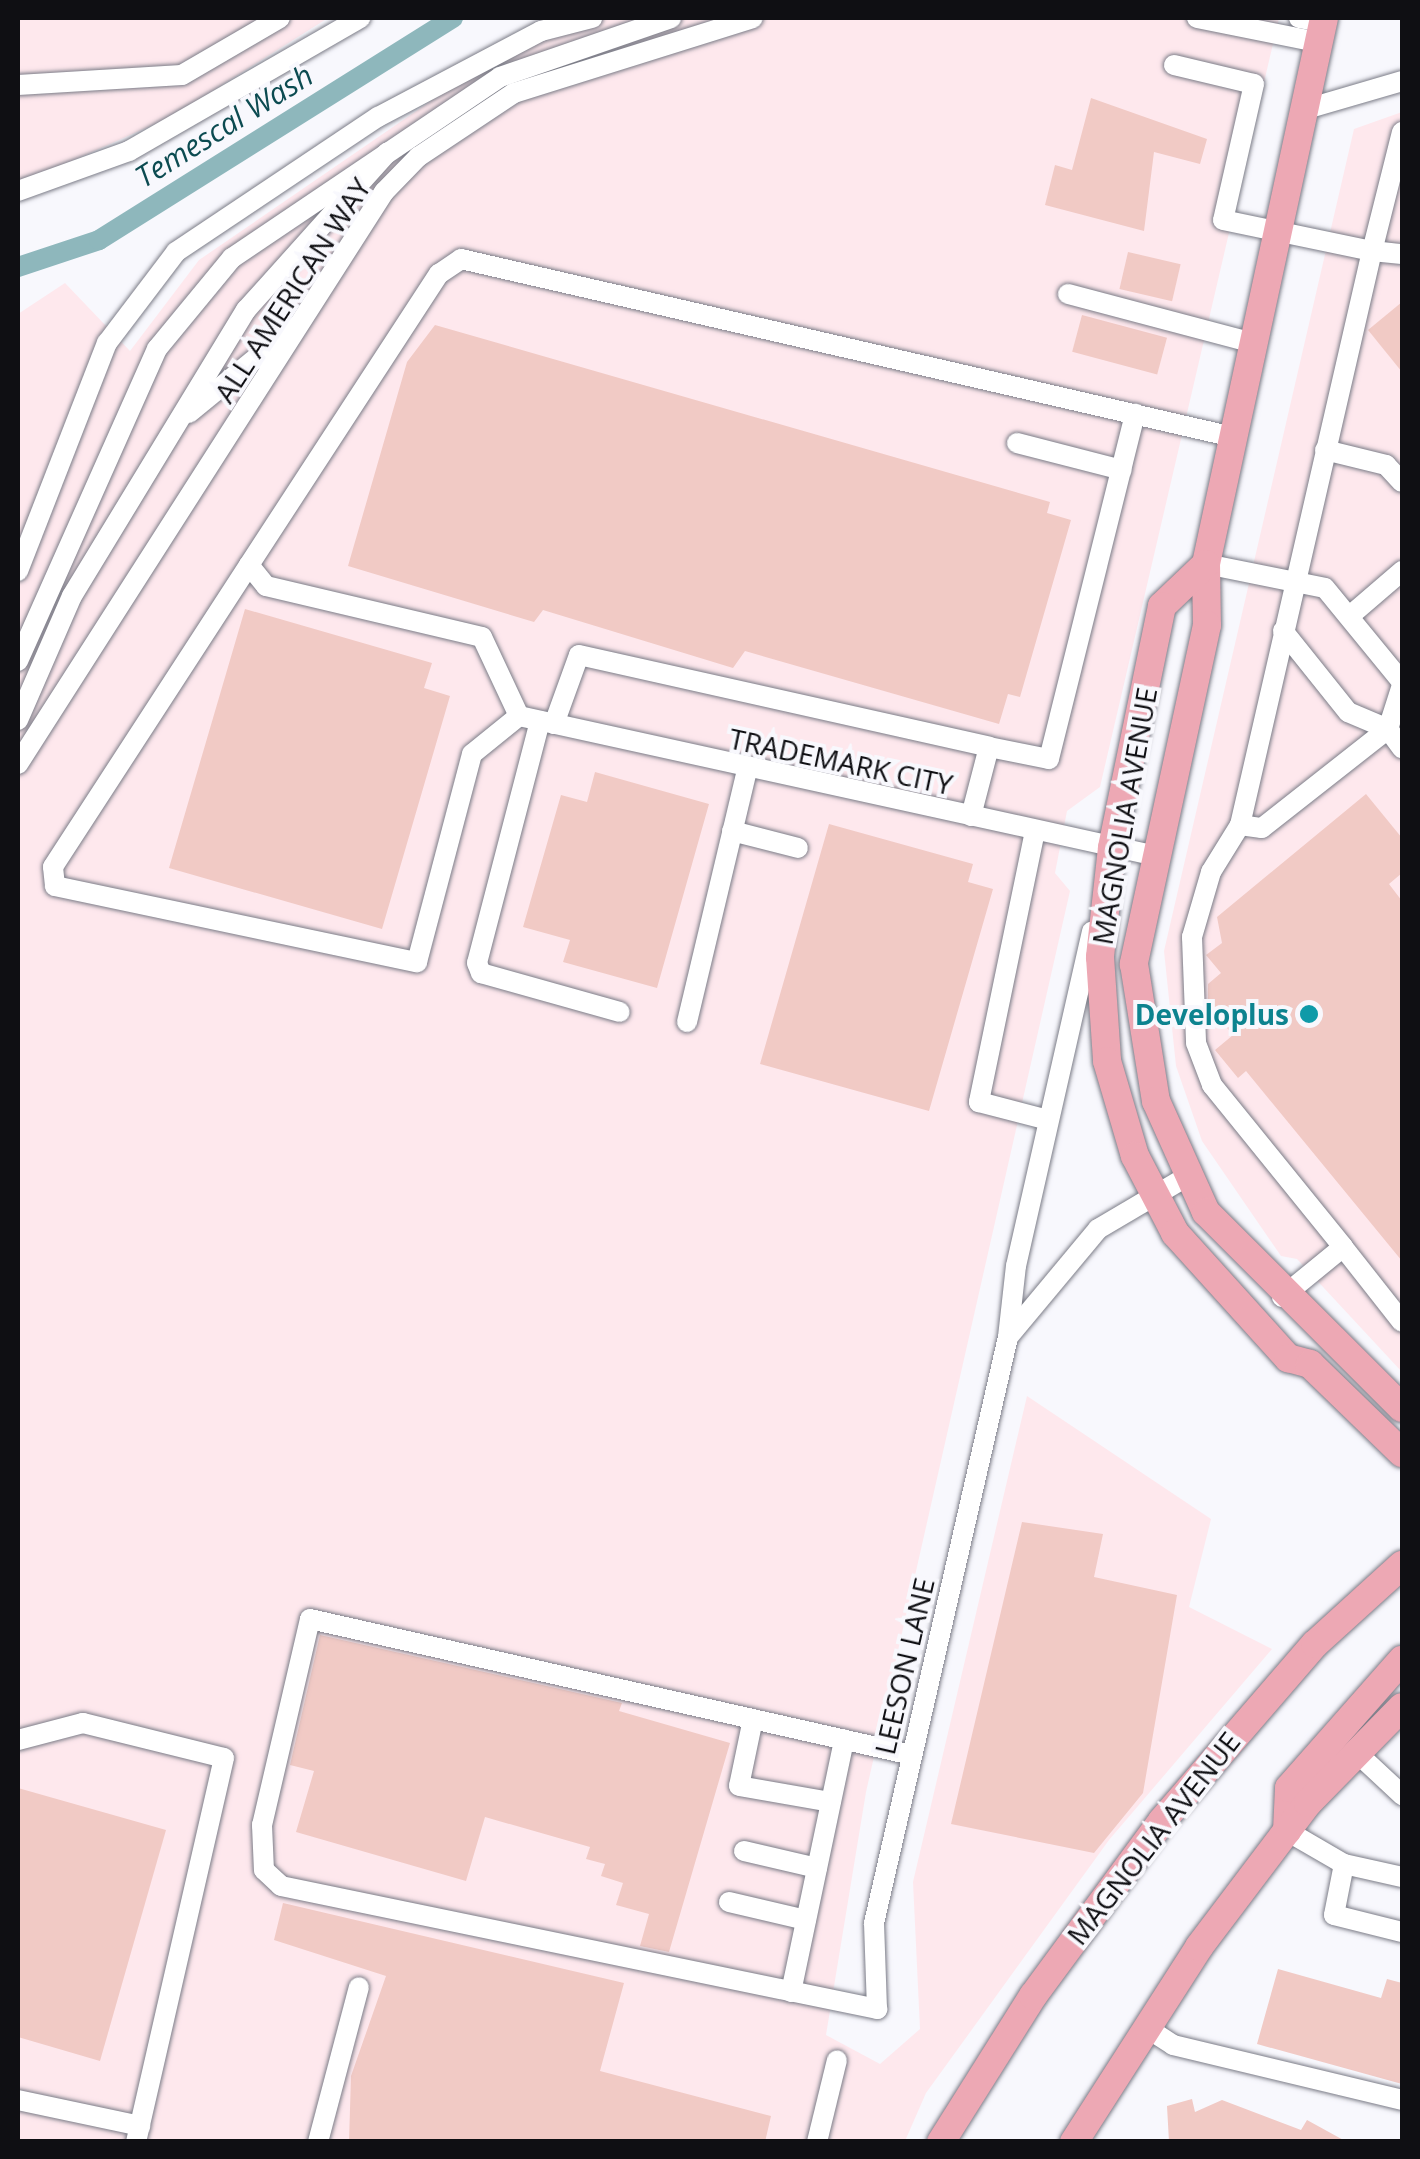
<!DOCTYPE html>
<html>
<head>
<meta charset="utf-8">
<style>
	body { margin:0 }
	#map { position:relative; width:1420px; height:2159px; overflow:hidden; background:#f8f8fd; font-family:"Open Sans",sans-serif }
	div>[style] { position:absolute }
	.industrial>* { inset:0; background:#fee8ed }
	.canal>* { height:20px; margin:-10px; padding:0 10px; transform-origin:10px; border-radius:10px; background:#8eb7bc }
	.building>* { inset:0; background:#f1cac5; transform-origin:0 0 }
	.roads { filter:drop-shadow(0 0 2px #7b7c87) drop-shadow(0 0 2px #7b7c87) }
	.minor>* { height:20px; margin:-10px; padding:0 10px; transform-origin:10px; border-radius:10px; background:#fff }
	.major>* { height:28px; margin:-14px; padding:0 14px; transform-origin:14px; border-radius:14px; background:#eda8b4 }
	.dots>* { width:28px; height:28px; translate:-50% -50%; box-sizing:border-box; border:5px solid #f8f8fd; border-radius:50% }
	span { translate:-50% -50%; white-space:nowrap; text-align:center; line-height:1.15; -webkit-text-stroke:8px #f8f8fd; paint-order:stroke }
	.street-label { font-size:28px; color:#0f0f13 }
	.culture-label { font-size:28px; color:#0d838f; font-weight:700 }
	.right { translate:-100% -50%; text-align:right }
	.water-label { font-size:30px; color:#0c4b51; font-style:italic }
	.frame { position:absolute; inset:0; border:20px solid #0f0f13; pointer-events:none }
</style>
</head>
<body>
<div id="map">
	<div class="industrial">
		<div style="clip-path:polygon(18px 18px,328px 18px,173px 116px,18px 185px)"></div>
		<div style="clip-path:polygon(552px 18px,1279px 18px,1100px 787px,1067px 811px,1055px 873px,1070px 891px,866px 1792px,826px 2035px,880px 2064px,920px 2029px,913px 1882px,1027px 1396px,1211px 1519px,1189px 1607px,1272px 1649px,1109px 1840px,926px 2093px,905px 2141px,18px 2142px,18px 314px,65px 283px,130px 351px,199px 260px)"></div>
		<div style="clip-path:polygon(1402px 112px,1402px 1372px,1297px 1259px,1281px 1256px,1202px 1141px,1176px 1066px,1164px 951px,1354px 129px)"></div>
	</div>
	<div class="canal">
		<div style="left:18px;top:267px;width:85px;rotate:-18.4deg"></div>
		<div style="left:99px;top:240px;width:418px;rotate:-32.1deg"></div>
	</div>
	<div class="building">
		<div style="clip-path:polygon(1091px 98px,1207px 139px,1200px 164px,1154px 152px,1144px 231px,1045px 205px,1055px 165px,1072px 170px)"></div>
		<div style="left:1128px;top:252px;width:54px;height:38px;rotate:13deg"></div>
		<div style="clip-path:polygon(1402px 302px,1402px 372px,1368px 330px)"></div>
		<div style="left:1082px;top:315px;width:88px;height:38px;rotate:15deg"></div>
		<div style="clip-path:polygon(435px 325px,1050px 502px,1047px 513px,1071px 520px,1020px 697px,1008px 694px,999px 724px,745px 651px,733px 668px,543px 610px,534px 622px,348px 566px,407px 362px)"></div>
		<div style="clip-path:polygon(245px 609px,432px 663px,424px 688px,450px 696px,382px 929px,169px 868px)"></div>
		<div style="clip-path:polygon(595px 772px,709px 804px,657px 988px,563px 962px,570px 940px,523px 927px,561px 795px,587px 802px)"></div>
		<div style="clip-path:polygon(1366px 794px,1402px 838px,1402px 873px,1389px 884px,1402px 901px,1402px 1261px,1246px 1071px,1238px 1078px,1215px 1050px,1233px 1035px,1208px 1005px,1208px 984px,1221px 973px,1206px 955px,1222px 943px,1217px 917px)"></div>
		<div style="clip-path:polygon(829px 824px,973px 864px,968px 882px,993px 889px,929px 1111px,760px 1064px)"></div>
		<div style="clip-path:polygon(1022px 1522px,1103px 1534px,1094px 1577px,1177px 1595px,1143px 1793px,1094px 1853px,951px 1824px)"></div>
		<div style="clip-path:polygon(320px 1635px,622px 1703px,619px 1711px,730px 1743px,669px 1952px,640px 1946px,649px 1914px,616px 1905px,623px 1883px,601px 1876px,605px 1864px,586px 1859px,590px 1847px,485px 1817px,466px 1881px,296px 1832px,314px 1771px,290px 1765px)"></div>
		<div style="clip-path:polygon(18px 1788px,166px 1830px,100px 2061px,18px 2037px)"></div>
		<div style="clip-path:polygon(283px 1903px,624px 1983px,600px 2071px,771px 2116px,765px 2142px,349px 2142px,351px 2076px,386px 1976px,274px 1940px)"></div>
		<div style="clip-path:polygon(1278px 1969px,1381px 1998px,1387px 1979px,1402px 1983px,1402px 2084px,1257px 2044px)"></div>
		<div style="clip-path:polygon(1192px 2099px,1195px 2112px,1222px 2100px,1301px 2130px,1307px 2120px,1347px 2142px,1169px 2142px,1167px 2106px)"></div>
	</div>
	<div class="roads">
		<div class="minor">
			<div style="left:1197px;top:18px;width:122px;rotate:11.3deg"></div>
			<div style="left:1299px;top:18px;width:22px;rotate:10deg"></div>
			<div style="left:1174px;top:65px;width:82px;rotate:13.4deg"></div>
			<div style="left:1254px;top:84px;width:139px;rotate:102.8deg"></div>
			<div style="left:1223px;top:220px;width:152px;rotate:11.8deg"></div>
			<div style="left:1372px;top:251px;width:589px;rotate:102.95deg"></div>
			<div style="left:1240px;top:825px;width:55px;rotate:121.7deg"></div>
			<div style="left:1211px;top:872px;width:68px;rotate:106.3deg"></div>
			<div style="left:1192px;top:937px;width:106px;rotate:87.8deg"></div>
			<div style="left:1196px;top:1043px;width:45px;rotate:69.1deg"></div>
			<div style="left:1212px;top:1085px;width:208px;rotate:51deg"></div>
			<div style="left:18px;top:85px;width:164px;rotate:-3.5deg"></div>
			<div style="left:182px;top:75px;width:113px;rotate:-30.2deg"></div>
			<div style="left:1303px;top:110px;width:103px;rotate:-16.3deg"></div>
			<div style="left:1402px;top:132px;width:123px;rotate:104.1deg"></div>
			<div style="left:1372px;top:251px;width:30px;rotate:6deg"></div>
			<div style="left:18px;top:191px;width:118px;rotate:-19.8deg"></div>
			<div style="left:129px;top:151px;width:267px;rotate:-29.9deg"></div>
			<div style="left:1068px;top:294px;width:191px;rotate:14.8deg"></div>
			<div style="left:189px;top:413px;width:136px;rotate:-39.3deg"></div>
			<div style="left:1017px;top:443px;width:108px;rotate:14.4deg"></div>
			<div style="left:1325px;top:450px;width:63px;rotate:13.8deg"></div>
			<div style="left:1386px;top:465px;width:23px;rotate:47deg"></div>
			<div style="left:1206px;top:564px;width:121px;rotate:11.4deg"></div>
			<div style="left:1325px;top:588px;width:122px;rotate:50.7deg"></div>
			<div style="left:249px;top:565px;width:360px;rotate:123deg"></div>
			<div style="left:53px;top:867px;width:19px;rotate:84deg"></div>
			<div style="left:55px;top:886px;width:370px;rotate:11.9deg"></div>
			<div style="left:417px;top:962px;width:215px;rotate:-75.2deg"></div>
			<div style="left:472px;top:754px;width:60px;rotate:-39deg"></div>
			<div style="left:18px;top:571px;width:245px;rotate:-68.7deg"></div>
			<div style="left:107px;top:343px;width:114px;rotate:-52.8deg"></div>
			<div style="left:176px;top:252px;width:243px;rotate:-33.8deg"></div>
			<div style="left:378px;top:117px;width:184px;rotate:-27.8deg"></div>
			<div style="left:541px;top:31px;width:53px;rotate:-14.3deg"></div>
			<div style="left:1352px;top:614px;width:66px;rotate:-40.7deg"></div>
			<div style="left:18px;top:661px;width:342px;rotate:-66deg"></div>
			<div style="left:157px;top:349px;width:118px;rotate:-50.5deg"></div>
			<div style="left:232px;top:258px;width:323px;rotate:-34deg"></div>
			<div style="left:500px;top:77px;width:181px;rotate:-19deg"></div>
			<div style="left:1402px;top:685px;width:46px;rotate:107.7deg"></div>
			<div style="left:1388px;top:729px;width:24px;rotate:54deg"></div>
			<div style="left:519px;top:716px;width:87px;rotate:-115.1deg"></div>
			<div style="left:482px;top:637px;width:222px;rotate:-166.7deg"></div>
			<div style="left:266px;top:586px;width:27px;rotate:-129deg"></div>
			<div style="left:249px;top:565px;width:348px;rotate:-56.9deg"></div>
			<div style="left:439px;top:274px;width:27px;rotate:-34deg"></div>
			<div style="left:461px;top:259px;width:792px;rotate:12.98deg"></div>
			<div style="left:519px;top:716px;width:648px;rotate:12.38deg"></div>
			<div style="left:18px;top:720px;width:135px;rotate:-66.5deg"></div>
			<div style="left:72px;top:596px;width:335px;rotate:-58.7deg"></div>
			<div style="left:246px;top:310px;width:212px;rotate:-48.1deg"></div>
			<div style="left:540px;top:721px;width:250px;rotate:104.6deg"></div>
			<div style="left:477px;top:963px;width:11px;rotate:68deg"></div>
			<div style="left:481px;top:973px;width:144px;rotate:15.7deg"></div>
			<div style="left:554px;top:724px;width:73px;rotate:-70.1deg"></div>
			<div style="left:579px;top:655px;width:420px;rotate:12.6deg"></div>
			<div style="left:18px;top:764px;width:679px;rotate:-57.39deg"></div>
			<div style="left:384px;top:192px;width:49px;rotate:-45.8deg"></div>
			<div style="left:418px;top:157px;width:115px;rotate:-33.7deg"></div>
			<div style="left:514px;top:93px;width:250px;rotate:-17.4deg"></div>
			<div style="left:971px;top:816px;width:71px;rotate:-75.4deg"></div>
			<div style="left:989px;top:747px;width:61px;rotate:11.3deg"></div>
			<div style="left:1049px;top:759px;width:356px;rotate:-76deg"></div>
			<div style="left:1240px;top:825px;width:22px;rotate:8deg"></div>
			<div style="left:1262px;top:828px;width:160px;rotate:-38.2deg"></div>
			<div style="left:1388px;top:729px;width:43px;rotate:-157deg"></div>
			<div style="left:1348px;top:712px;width:104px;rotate:-128.7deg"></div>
			<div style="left:732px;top:831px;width:68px;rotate:14.4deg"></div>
			<div style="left:1035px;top:831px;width:277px;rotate:101.7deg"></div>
			<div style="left:979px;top:1102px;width:71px;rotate:14.6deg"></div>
			<div style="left:687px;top:1022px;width:259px;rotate:-76.6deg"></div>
			<div style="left:1282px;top:1297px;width:79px;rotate:-39.3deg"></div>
			<div style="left:1343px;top:1247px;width:95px;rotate:51.8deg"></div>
			<div style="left:1009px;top:1336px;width:139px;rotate:-50.2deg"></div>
			<div style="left:1098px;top:1229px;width:104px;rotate:-30.5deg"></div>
			<div style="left:753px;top:1719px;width:68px;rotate:101.8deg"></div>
			<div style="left:739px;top:1786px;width:93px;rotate:9.9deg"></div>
			<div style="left:18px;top:1740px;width:67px;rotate:-14.7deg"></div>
			<div style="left:83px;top:1723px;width:145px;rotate:13.9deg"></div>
			<div style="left:224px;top:1758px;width:394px;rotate:102.9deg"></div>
			<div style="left:1357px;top:1753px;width:62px;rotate:43deg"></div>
			<div style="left:912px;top:1755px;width:617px;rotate:-167.27deg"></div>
			<div style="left:310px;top:1619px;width:212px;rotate:103.1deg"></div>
			<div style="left:262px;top:1825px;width:45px;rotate:87.5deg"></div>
			<div style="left:264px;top:1870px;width:23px;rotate:43deg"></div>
			<div style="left:281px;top:1886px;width:609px;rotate:11.66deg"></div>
			<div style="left:877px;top:2009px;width:86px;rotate:-92deg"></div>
			<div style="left:874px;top:1923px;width:601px;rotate:-77.12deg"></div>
			<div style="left:1008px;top:1337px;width:71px;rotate:-83.6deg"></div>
			<div style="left:1016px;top:1266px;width:343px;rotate:-77.2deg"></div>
			<div style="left:1287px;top:1831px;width:66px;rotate:30.1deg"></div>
			<div style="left:1344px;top:1864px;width:59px;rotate:12.6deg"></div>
			<div style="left:744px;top:1851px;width:75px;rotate:13.1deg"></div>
			<div style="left:1344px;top:1864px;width:52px;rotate:101.1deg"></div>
			<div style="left:1334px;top:1915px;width:70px;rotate:14deg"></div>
			<div style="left:729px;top:1902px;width:79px;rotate:13.2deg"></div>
			<div style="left:791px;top:1992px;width:258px;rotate:-78.1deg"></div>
			<div style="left:1147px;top:2028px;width:31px;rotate:33deg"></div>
			<div style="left:1173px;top:2045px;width:236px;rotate:13.5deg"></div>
			<div style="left:18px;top:2100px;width:125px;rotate:12deg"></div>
			<div style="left:318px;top:2142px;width:160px;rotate:-75.2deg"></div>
			<div style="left:817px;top:2142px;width:84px;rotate:-76.3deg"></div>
		</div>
		<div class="major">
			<div style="left:1324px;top:18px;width:559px;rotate:102.2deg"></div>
			<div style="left:1206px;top:564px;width:61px;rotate:89.1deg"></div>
			<div style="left:1207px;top:625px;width:347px;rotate:102.2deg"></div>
			<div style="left:1134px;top:964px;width:139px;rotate:80.9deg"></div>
			<div style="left:1156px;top:1101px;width:122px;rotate:65.8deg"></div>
			<div style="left:1206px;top:1212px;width:277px;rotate:45deg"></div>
			<div style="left:1206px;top:564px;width:61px;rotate:136.3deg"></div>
			<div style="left:1162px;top:606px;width:247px;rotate:101.7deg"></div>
			<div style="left:1112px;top:848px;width:110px;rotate:96.3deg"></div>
			<div style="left:1100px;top:957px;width:104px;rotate:86.1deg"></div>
			<div style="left:1107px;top:1061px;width:99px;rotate:73.6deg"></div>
			<div style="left:1135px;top:1156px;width:87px;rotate:62.5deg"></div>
			<div style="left:1175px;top:1233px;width:169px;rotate:47.9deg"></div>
			<div style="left:1288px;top:1358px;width:23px;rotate:15deg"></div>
			<div style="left:1310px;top:1364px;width:128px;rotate:44.1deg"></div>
			<div style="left:1287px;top:1831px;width:43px;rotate:-87.3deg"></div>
			<div style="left:1289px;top:1788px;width:171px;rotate:-48.6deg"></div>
			<div style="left:941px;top:2142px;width:173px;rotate:-57.8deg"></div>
			<div style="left:1033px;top:1996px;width:217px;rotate:-53.6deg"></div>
			<div style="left:1162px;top:1821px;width:234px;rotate:-49.2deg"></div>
			<div style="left:1315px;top:1644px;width:118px;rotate:-42.2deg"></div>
			<div style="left:1074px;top:2142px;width:232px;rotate:-57.3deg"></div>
			<div style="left:1199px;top:1947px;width:181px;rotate:-52.9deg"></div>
			<div style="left:1308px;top:1803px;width:134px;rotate:-45.6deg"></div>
		</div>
	</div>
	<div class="dots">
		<div style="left:1309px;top:1014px;background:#0f9aa8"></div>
	</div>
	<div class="street-label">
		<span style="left:292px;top:290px;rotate:-57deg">ALL AMERICAN WAY</span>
		<span style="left:841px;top:761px;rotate:12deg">TRADEMARK CITY</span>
		<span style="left:1124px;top:816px;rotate:-80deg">MAGNOLIA AVENUE</span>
		<span style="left:904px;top:1666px;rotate:-77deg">LEESON LANE</span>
		<span style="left:1153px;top:1838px;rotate:-52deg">MAGNOLIA AVENUE</span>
	</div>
	<div class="culture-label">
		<span class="right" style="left:1289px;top:1014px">Developlus</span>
	</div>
	<div class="water-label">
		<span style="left:224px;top:126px;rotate:-32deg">Temescal Wash</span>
	</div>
	<div class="frame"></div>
</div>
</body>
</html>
